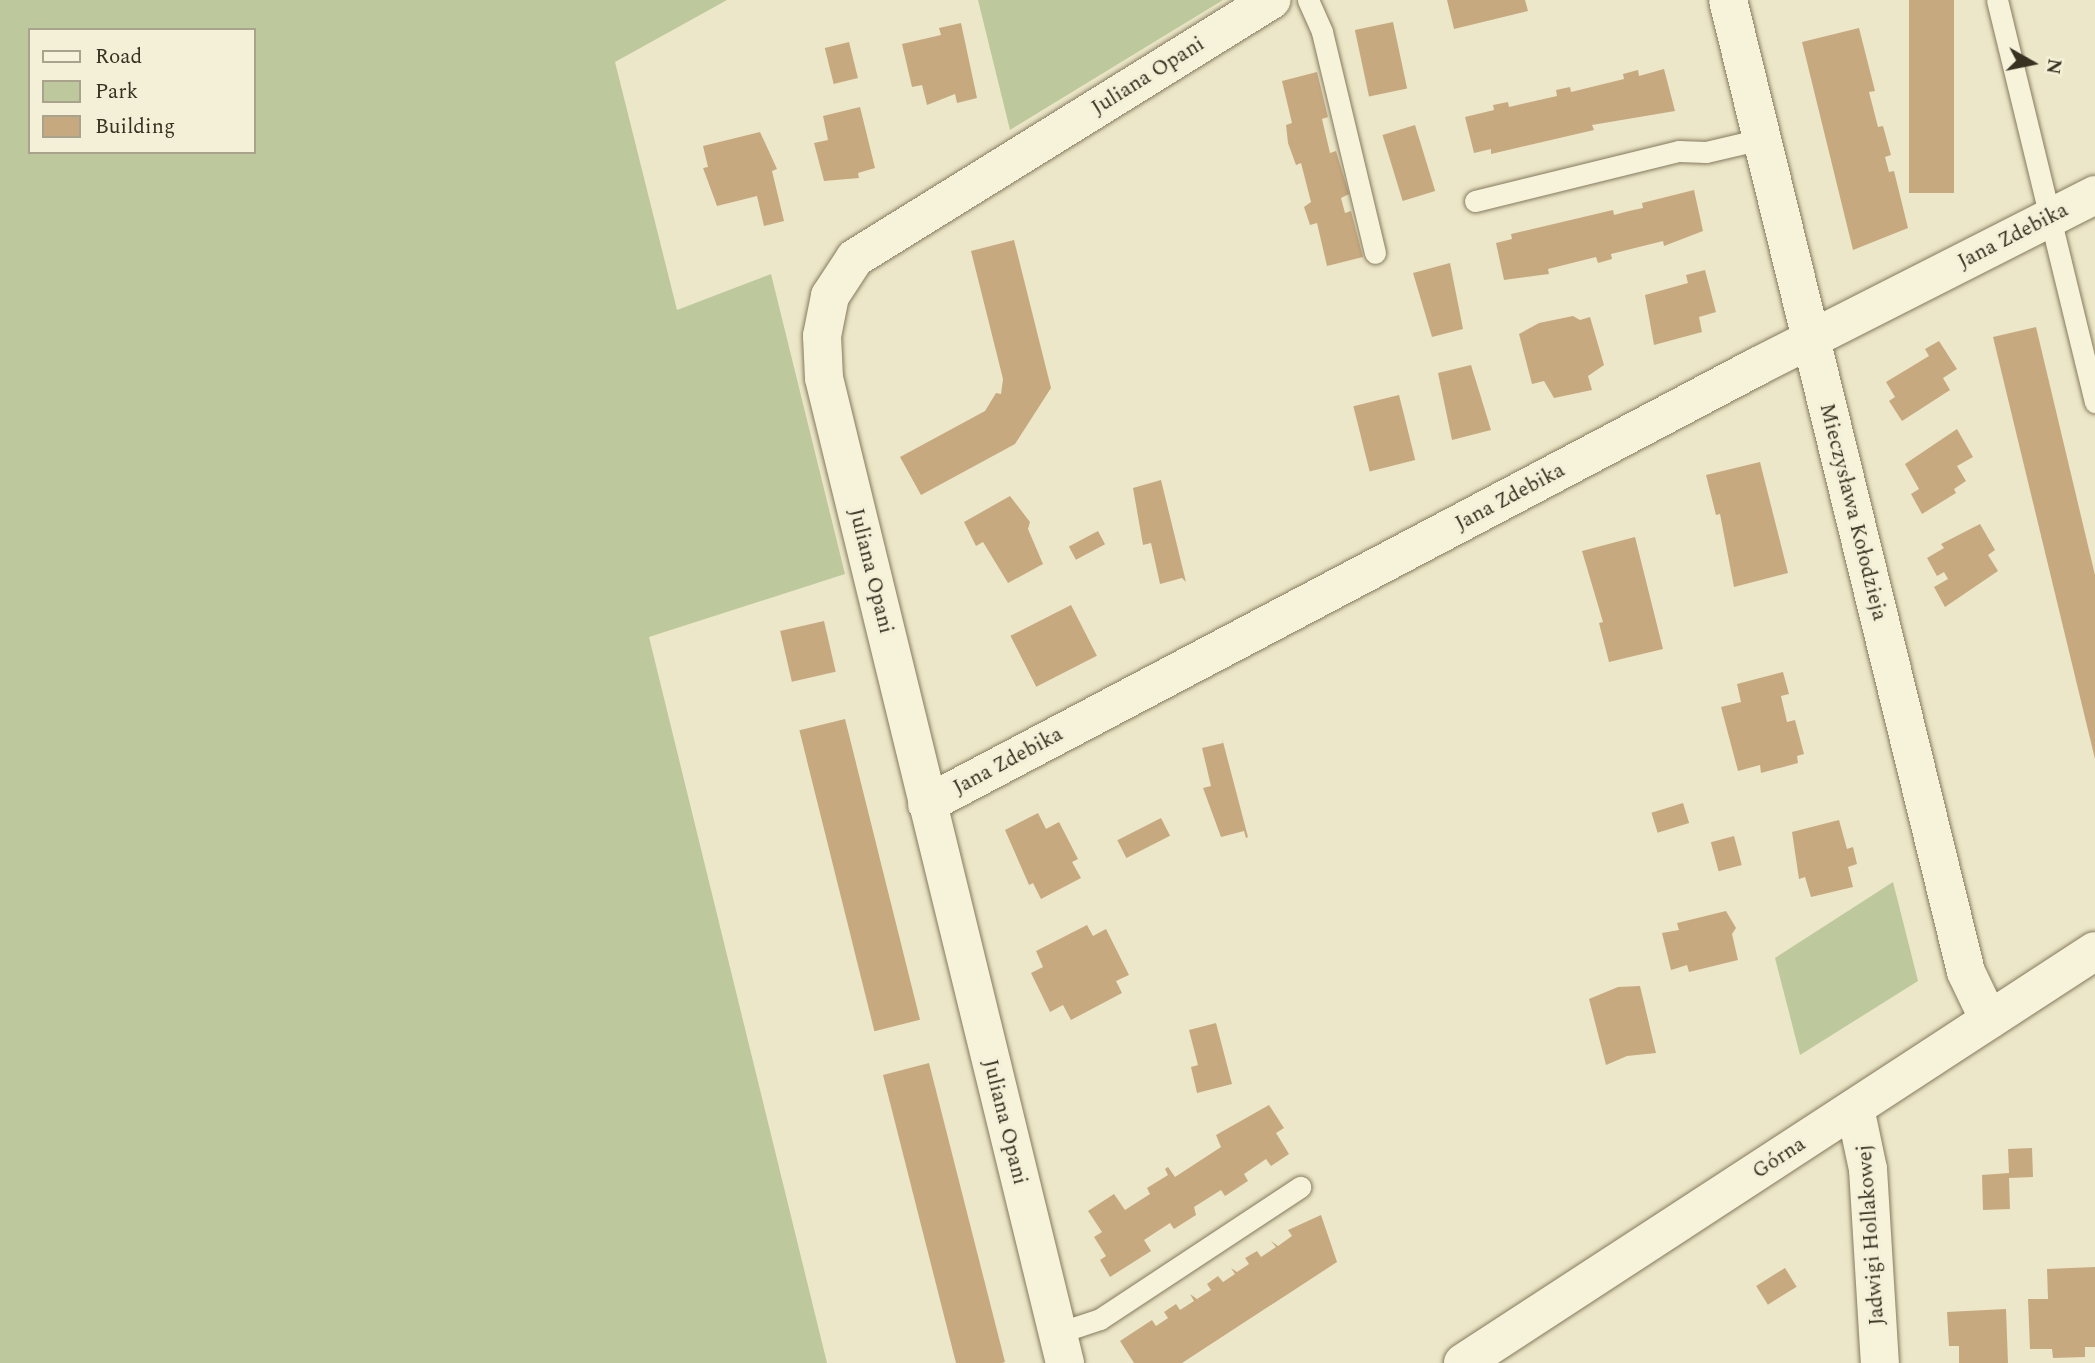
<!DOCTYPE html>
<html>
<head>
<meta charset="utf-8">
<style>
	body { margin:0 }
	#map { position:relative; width:2095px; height:1363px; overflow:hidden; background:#ece7c8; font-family:Spectral,serif }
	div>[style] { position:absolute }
	.green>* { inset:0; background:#bdc99c }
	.building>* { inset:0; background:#c7a980; transform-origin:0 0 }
	.roads { filter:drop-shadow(0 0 2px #867a5e) drop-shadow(0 0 2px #867a5e) }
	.service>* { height:21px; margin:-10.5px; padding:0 10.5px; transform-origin:10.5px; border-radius:10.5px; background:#f7f3db }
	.minor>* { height:38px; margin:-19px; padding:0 19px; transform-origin:19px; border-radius:19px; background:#f7f3db }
	.tertiary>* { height:38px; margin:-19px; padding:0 19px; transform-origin:19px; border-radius:19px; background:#f7f3db }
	span { translate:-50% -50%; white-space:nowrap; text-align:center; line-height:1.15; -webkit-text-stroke:6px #f4f0d7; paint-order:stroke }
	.street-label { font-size:21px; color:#383021 }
	.legend { position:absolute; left:28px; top:28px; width:228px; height:126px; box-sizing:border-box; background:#f4f0d7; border:2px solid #a9a38e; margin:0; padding:9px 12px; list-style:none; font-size:21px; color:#383021 }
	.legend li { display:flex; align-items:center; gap:14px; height:35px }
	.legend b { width:35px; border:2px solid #a9a38e }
	.north { position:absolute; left:1997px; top:28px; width:70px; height:70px; -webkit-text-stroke:5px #f4f0d7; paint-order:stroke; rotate:99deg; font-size:19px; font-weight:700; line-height:28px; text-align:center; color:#383021 }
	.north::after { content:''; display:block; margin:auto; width:24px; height:32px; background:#383021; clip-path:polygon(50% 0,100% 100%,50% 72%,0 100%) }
</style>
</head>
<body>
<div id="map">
	<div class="green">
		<div style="clip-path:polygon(evenodd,0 0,727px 0,615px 62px,677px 310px,771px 274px,845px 574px,649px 637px,827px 1363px,0 1363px,0 0,30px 30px,254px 30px,254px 152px,30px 152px,30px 30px)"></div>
		<div style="clip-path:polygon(978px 0,1223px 0,1010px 130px)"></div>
		<div style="clip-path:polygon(1893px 882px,1918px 981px,1800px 1055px,1775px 958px)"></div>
	</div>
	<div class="building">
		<div style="clip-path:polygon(1447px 0,1525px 0,1528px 11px,1454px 29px)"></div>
		<div style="left:1909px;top:0;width:45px;height:193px"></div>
		<div style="left:1393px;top:22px;width:68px;height:39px;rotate:78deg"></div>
		<div style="clip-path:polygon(961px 23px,977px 98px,957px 103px,955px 94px,927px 105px,922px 85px,912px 87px,902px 44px,941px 35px,939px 28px)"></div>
		<div style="clip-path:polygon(1859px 28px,1875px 91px,1869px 92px,1878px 127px,1883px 126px,1891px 155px,1885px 157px,1889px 172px,1894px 171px,1908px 228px,1853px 250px,1802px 42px)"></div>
		<div style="left:849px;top:42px;width:37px;height:25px;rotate:76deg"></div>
		<div style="clip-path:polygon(1664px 69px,1675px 111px,1592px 125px,1594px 130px,1491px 154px,1491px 149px,1474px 153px,1465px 117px,1494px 110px,1493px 105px,1508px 102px,1509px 107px,1557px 96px,1556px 90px,1570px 87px,1571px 92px,1624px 79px,1623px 74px,1638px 70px,1639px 76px)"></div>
		<div style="clip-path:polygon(1317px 72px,1328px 117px,1322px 119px,1330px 153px,1336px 151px,1349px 194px,1341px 198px,1345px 213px,1351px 211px,1363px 257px,1327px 266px,1317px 223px,1310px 225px,1304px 207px,1311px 202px,1301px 163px,1296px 165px,1288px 143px,1286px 125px,1292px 123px,1282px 81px)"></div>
		<div style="clip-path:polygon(860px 107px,875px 168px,858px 173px,859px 178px,824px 181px,814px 143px,828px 140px,823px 116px)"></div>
		<div style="left:1415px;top:125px;width:69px;height:34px;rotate:73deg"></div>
		<div style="clip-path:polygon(760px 132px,777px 169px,772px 171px,784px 221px,764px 226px,757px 196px,717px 206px,703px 168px,708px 167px,703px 146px)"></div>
		<div style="clip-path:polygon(1694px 190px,1703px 231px,1664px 246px,1663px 241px,1611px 254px,1612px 259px,1598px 263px,1596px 257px,1548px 269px,1549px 274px,1504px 280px,1496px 243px,1512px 239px,1511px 234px,1613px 210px,1614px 215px,1629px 211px,1643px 208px,1642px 203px)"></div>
		<div style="clip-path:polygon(1014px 240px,1051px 388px,1015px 444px,921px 495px,900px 457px,985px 411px,996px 393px,1001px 394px,1003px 379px,971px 251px)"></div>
		<div style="clip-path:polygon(1450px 263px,1463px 329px,1432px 337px,1413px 273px)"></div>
		<div style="clip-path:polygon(1705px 270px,1716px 312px,1699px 317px,1702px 332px,1654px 345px,1645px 295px,1688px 283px,1686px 275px)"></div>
		<div style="clip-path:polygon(1573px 316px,1580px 320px,1590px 317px,1604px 365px,1588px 376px,1592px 390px,1554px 398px,1544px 381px,1532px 384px,1519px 334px,1539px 323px)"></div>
		<div style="clip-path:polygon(2036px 327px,2095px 575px,2095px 759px,1993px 337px)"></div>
		<div style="clip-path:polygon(1939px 341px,1957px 369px,1943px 378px,1950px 390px,1902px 421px,1889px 401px,1895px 397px,1886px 382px,1929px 356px,1925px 349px)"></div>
		<div style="clip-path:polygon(1471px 365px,1491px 430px,1452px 440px,1438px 373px)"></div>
		<div style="left:1399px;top:395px;width:67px;height:47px;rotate:76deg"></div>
		<div style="clip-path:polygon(1957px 429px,1973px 457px,1957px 466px,1966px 481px,1954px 489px,1956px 493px,1922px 514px,1911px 494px,1919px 489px,1905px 464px)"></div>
		<div style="clip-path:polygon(1760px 462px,1788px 573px,1734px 587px,1720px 514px,1716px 515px,1706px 475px)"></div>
		<div style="clip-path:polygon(1161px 480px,1186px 582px,1182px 578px,1160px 584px,1151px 543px,1143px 545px,1133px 488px)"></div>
		<div style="clip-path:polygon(1010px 496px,1030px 522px,1028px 529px,1043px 564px,1008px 583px,983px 542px,976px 546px,964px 522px)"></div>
		<div style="clip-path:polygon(1980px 524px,1995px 550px,1988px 555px,1998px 571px,1945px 607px,1934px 587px,1948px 579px,1944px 572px,1937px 576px,1927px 558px,1944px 548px,1941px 544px)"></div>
		<div style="left:1098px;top:531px;width:15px;height:33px;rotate:62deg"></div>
		<div style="clip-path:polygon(1635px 537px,1663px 649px,1609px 662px,1599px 623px,1603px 622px,1582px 551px)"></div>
		<div style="left:1071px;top:605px;width:57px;height:68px;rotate:63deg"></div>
		<div style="left:824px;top:621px;width:52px;height:45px;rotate:77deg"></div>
		<div style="clip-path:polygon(1783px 672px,1789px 694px,1781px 696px,1787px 722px,1795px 720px,1804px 754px,1797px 756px,1798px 763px,1761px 773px,1760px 765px,1738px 771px,1721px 707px,1741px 702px,1737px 684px)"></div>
		<div style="left:845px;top:719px;width:310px;height:47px;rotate:76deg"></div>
		<div style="clip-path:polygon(1222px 738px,1248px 837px,1246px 838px,1244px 831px,1221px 837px,1203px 788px,1211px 786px,1202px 748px,1223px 743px)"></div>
		<div style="left:1683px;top:803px;width:21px;height:33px;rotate:73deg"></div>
		<div style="clip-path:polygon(1038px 813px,1046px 829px,1059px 822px,1078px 859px,1072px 862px,1081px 878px,1041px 899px,1033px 883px,1029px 885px,1005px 830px)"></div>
		<div style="left:1161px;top:818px;width:20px;height:49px;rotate:63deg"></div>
		<div style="clip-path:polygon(1839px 820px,1847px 849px,1853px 847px,1857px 864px,1848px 867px,1853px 887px,1811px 897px,1805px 877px,1799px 879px,1792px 832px)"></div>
		<div style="left:1734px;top:836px;width:30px;height:24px;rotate:75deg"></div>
		<div style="clip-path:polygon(1726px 911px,1736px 928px,1732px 934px,1738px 960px,1689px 972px,1687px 965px,1671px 970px,1662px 933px,1679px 930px,1677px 923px)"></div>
		<div style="clip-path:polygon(1087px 925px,1093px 936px,1106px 929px,1129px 975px,1116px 981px,1122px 993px,1071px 1020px,1063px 1005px,1050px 1012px,1031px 973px,1043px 967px,1036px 951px)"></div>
		<div style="clip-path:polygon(1640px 986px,1656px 1053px,1627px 1056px,1606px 1065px,1589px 999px,1618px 987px)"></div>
		<div style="clip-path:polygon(1216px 1023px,1232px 1084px,1197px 1093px,1191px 1067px,1198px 1065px,1189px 1030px)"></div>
		<div style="clip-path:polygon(929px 1063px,1005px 1362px,1002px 1363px,956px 1363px,883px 1075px)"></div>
		<div style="clip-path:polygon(1269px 1105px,1284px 1128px,1276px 1133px,1289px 1154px,1271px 1166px,1266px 1159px,1244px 1174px,1248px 1181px,1225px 1196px,1221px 1190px,1194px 1207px,1196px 1215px,1174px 1229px,1170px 1223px,1144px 1240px,1151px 1251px,1110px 1277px,1100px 1260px,1106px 1256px,1094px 1237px,1102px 1232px,1088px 1211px,1114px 1194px,1125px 1210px,1150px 1194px,1147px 1188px,1168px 1175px,1165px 1169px,1168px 1167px,1175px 1177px,1221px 1147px,1216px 1135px)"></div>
		<div style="clip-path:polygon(2032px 1148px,2033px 1177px,2009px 1178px,2010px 1209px,1983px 1210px,1982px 1175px,2009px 1173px,2008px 1149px)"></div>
		<div style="clip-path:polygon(1321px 1215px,1337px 1262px,1182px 1363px,1134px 1363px,1120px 1341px,1152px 1320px,1156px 1326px,1168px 1318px,1164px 1312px,1176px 1304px,1180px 1310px,1194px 1301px,1190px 1294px,1197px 1299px,1211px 1290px,1207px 1284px,1218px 1276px,1223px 1282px,1235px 1274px,1231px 1268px,1237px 1272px,1249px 1264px,1245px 1258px,1257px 1251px,1261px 1257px,1276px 1247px,1271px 1241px,1278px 1246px,1292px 1236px,1288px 1230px)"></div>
		<div style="clip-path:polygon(2095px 1267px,2095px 1347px,2085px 1347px,2085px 1357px,2053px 1358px,2052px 1349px,2030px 1349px,2028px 1299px,2048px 1299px,2047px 1269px)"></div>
		<div style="left:1785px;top:1268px;width:22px;height:34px;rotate:58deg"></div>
		<div style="clip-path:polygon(2006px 1309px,2008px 1363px,1959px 1363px,1959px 1346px,1949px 1346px,1947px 1312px)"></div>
	</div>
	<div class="roads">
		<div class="service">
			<div style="left:1308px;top:0;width:35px;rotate:66deg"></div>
			<div style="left:1322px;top:32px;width:227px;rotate:76.5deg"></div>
			<div style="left:1997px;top:0;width:414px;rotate:76.3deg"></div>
			<div style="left:1475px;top:201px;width:210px;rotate:-13.8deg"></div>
			<div style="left:1679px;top:151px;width:27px;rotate:2deg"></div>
			<div style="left:1706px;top:152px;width:57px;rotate:-13.1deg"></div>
			<div style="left:1058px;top:1333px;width:44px;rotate:-18.4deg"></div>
			<div style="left:1100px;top:1319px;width:240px;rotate:-33.4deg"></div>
		</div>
		<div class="minor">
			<div style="left:1728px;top:0;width:1001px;rotate:76.24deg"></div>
			<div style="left:1966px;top:972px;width:53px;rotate:64.4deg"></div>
			<div style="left:927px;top:804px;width:939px;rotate:-27.79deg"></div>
			<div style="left:1758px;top:366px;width:378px;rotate:-26.9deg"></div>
			<div style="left:1855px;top:1108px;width:62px;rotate:78deg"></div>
			<div style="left:1868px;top:1169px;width:194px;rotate:86.5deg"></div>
			<div style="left:1065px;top:1363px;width:1014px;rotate:-103.75deg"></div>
			<div style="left:824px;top:378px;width:42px;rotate:-92.7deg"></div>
			<div style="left:822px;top:336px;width:41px;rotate:-78.7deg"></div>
			<div style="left:830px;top:296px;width:45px;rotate:-56.7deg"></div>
			<div style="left:855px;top:258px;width:490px;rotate:-31.8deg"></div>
		</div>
		<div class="tertiary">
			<div style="left:1463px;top:1363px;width:754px;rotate:-33.1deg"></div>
		</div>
	</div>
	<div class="street-label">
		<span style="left:1148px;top:76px;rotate:-32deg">Juliana Opani</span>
		<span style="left:2013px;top:236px;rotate:-27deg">Jana Zdebika</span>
		<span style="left:1510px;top:497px;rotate:-28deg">Jana Zdebika</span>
		<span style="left:1853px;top:512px;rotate:76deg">Mieczysława Kołodzieja</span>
		<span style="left:871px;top:571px;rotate:76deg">Juliana Opani</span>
		<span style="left:1008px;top:761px;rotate:-28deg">Jana Zdebika</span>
		<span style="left:1005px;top:1122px;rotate:76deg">Juliana Opani</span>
		<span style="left:1779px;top:1158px;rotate:-33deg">Górna</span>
		<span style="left:1871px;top:1235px;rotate:-94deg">Jadwigi Hollakowej</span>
	</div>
	<ul class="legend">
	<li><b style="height:9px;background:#f7f3db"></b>Road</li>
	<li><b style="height:19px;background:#bdc99c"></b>Park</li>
	<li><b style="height:19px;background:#c7a980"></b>Building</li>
	</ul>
	<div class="north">N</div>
</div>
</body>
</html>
